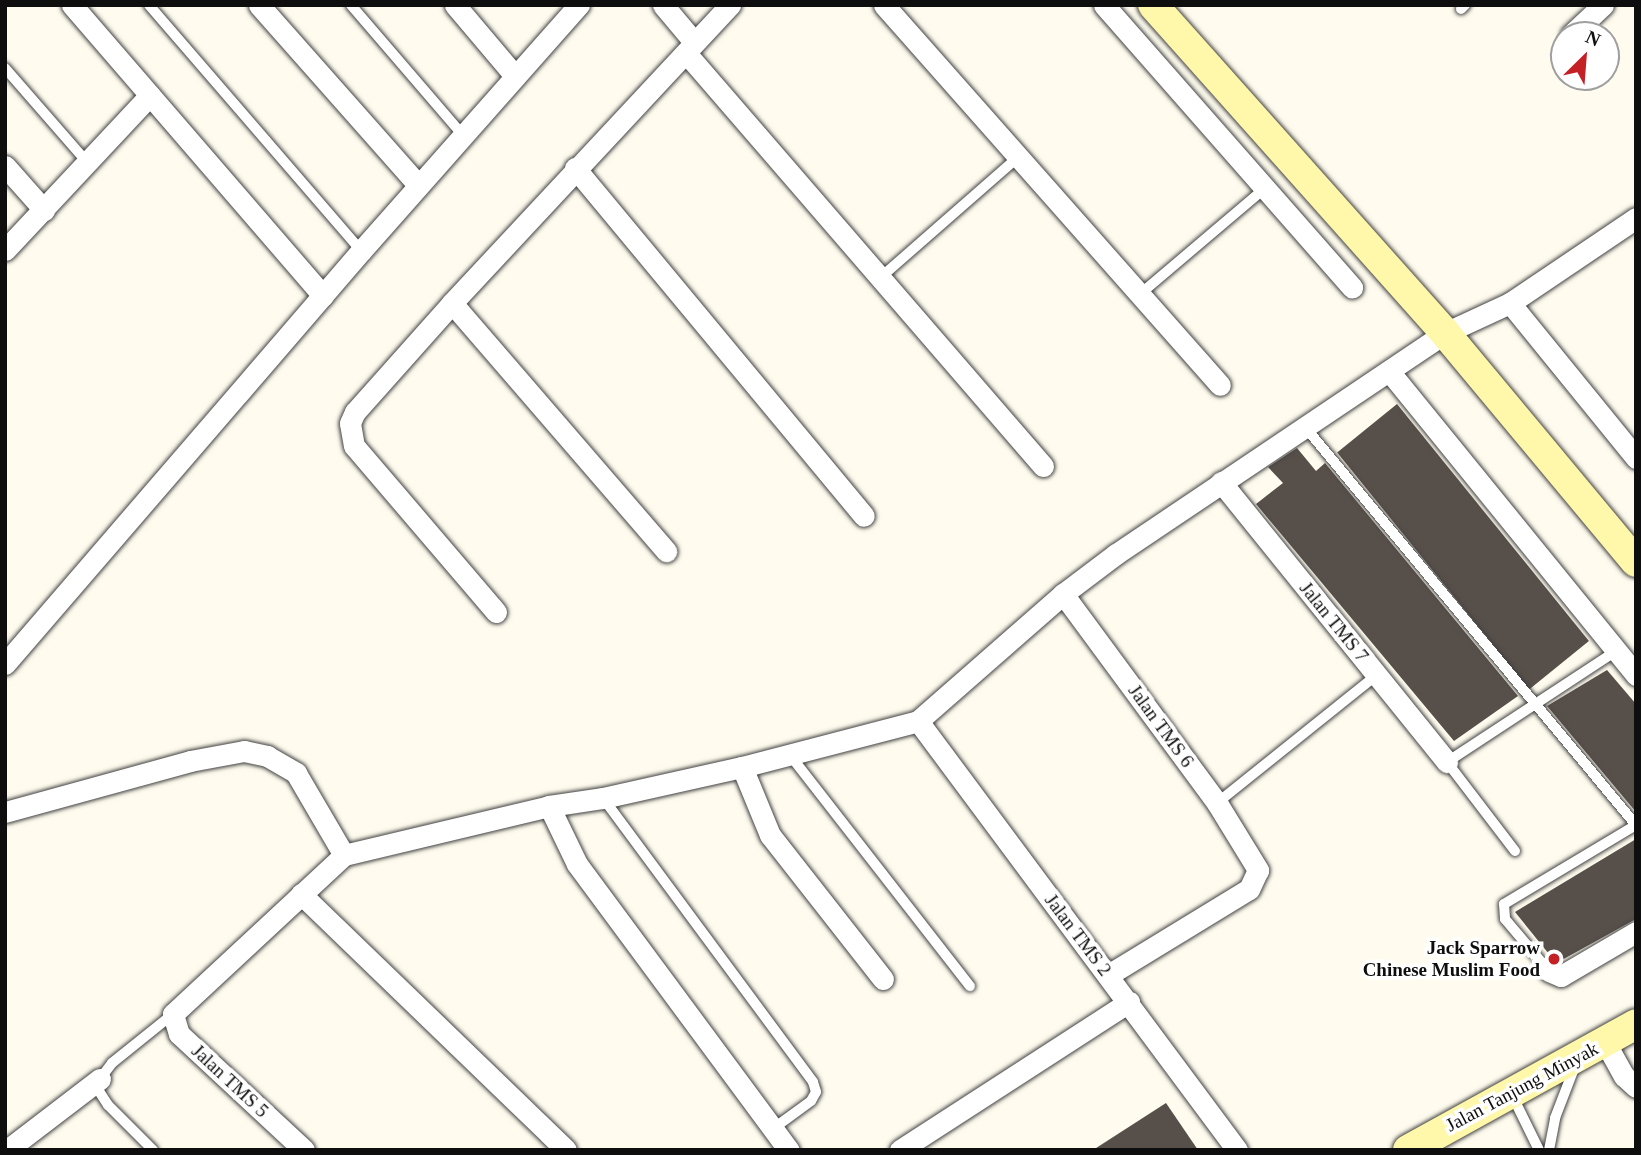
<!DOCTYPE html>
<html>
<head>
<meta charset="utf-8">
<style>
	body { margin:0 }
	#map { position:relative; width:1641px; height:1155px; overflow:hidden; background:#fffcef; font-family:Georgia,serif }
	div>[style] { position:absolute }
	.building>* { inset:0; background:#574f4a; transform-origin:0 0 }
	.roads { filter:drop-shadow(0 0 2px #414141) drop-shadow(0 0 2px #414141) }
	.lane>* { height:10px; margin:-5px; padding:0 5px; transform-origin:5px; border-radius:5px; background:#fff }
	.street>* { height:21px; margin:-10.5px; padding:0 10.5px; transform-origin:10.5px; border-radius:10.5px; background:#fff }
	.secondary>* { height:30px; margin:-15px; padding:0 15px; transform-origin:15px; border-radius:15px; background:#fff7aa }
	.dots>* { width:19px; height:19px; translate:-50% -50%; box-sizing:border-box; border:4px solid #fff; border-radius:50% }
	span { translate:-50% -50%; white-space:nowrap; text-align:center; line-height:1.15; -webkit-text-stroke:7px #fff; paint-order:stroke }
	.street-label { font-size:19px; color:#0e0e0e }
	.poi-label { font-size:19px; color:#0e0e0e; font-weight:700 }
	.right { translate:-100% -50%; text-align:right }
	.frame { position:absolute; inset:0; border:7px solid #0e0e0e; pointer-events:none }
	.north { position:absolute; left:1550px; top:21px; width:70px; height:70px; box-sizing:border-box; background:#fff; border:2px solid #9f9f9f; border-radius:50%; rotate:25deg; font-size:19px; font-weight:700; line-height:28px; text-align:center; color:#0e0e0e }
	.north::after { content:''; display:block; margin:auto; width:24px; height:32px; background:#c32126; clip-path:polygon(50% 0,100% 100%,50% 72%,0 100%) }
</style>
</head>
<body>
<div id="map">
	<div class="building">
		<div style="left:1397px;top:404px;width:305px;height:77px;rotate:51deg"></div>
		<div style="clip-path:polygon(1297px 448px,1316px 471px,1325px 463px,1518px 696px,1454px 741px,1256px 504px,1283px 483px,1268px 467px)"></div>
		<div style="clip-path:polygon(1607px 670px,1636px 704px,1636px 812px,1547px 706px)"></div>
		<div style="clip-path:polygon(1636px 839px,1636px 919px,1560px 961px,1553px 959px,1515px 912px)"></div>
		<div style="clip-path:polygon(1166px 1103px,1198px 1150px,1093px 1150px)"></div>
	</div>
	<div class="roads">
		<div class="lane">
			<div style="left:149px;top:5px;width:325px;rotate:49.2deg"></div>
			<div style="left:351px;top:5px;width:172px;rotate:49.3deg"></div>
			<div style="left:1461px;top:9px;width:6px;rotate:-45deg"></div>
			<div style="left:5px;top:68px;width:123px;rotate:48.9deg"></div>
			<div style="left:880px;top:278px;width:184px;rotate:-41.2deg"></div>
			<div style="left:1139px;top:295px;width:165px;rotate:-40.3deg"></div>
			<div style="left:1305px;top:427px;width:518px;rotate:50.25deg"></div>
			<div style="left:1636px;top:825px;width:154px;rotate:149.1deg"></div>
			<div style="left:1504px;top:904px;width:15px;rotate:86deg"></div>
			<div style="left:1505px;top:919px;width:68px;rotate:49.8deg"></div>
			<div style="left:790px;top:755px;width:293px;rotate:52.1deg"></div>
			<div style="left:603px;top:798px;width:353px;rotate:53.5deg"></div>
			<div style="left:813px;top:1082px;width:10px;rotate:73deg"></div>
			<div style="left:816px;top:1092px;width:10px;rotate:119deg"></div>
			<div style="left:811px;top:1101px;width:46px;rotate:143.9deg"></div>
			<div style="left:1217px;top:803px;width:205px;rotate:-38.7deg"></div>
			<div style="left:1515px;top:851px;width:112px;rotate:-127.4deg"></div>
			<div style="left:1447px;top:762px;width:202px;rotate:-33.3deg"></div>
			<div style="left:1512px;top:1095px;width:61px;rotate:63.9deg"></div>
			<div style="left:153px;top:1150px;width:64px;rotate:-135deg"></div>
			<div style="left:108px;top:1105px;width:17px;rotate:-123deg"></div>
			<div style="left:99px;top:1091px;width:12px;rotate:-85deg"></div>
			<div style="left:100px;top:1079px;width:20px;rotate:-53deg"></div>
			<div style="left:112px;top:1063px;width:78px;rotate:-38.8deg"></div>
			<div style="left:1549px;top:1150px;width:33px;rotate:-79deg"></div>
			<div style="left:1555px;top:1118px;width:56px;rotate:-69deg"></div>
		</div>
		<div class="street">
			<div style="left:72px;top:5px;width:384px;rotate:49.2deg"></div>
			<div style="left:259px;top:5px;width:240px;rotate:48.5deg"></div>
			<div style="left:455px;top:5px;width:93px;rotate:49.8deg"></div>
			<div style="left:663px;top:5px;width:48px;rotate:50deg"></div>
			<div style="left:884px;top:5px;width:507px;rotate:48.52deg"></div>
			<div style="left:1104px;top:5px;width:376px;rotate:48.7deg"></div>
			<div style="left:1571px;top:35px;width:44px;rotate:-43.2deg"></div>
			<div style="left:686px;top:53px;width:546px;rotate:49.16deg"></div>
			<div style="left:5px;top:166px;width:59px;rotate:48.4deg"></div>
			<div style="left:575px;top:168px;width:452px;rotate:50.3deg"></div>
			<div style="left:5px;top:250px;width:212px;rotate:-46.9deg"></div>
			<div style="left:452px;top:303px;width:328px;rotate:49.2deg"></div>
			<div style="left:1510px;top:303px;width:200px;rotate:50.9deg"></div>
			<div style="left:1389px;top:371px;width:392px;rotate:50.9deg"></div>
			<div style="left:1221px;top:482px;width:360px;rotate:51.1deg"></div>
			<div style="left:1063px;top:594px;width:260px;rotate:53.6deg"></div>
			<div style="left:1217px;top:803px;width:79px;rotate:58.5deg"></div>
			<div style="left:1258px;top:870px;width:21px;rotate:115deg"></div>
			<div style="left:1249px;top:889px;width:165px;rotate:148.6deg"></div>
			<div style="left:496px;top:612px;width:218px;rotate:-130.5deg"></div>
			<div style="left:354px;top:446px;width:23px;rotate:-100deg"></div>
			<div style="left:350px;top:423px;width:12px;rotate:-66deg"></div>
			<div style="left:355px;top:412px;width:146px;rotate:-48.3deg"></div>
			<div style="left:452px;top:303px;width:408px;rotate:-47deg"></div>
			<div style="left:5px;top:664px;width:545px;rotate:-49.24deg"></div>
			<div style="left:361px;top:251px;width:329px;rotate:-48.5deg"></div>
			<div style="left:918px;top:721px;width:535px;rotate:53.37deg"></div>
			<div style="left:742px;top:767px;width:74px;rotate:67.6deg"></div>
			<div style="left:770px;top:835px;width:183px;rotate:51.9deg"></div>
			<div style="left:549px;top:806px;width:64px;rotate:64.2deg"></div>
			<div style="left:577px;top:864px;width:356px;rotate:53.5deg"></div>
			<div style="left:5px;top:812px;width:192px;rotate:-15.4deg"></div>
			<div style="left:190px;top:761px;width:55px;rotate:-10.5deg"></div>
			<div style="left:244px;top:751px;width:24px;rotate:12deg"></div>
			<div style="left:267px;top:756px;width:34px;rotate:30deg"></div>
			<div style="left:296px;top:773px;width:95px;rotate:59.7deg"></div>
			<div style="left:301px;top:894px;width:368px;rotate:44deg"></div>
			<div style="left:1549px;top:971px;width:13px;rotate:23deg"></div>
			<div style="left:1561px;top:976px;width:87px;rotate:-30.4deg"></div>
			<div style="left:1605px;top:1042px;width:39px;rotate:61deg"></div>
			<div style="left:1624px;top:1076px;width:16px;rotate:43deg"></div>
			<div style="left:7px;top:1150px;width:117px;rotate:-37.4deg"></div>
			<div style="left:304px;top:1150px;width:171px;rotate:-137.1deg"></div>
			<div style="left:179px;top:1034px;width:21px;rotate:-107deg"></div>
			<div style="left:173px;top:1014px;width:233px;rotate:-42.9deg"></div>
			<div style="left:344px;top:855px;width:211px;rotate:-13.4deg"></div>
			<div style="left:549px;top:806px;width:55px;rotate:-8.4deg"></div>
			<div style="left:603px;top:798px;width:142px;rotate:-12.6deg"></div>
			<div style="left:742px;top:767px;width:182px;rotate:-14.6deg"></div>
			<div style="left:918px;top:721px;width:193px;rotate:-41.2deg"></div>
			<div style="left:1063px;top:594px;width:66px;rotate:-37deg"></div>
			<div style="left:1116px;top:554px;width:396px;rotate:-33.9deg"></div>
			<div style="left:1445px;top:333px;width:72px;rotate:-24.8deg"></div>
			<div style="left:1510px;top:303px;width:152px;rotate:-34deg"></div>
			<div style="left:900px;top:1150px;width:273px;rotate:-32.9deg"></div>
		</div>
		<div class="secondary">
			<div style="left:1153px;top:5px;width:439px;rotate:48.3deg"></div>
			<div style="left:1445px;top:333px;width:298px;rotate:50.2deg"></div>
			<div style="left:1408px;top:1150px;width:260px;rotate:-28.9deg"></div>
		</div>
	</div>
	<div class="dots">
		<div style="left:1554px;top:959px;background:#c32126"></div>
	</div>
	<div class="street-label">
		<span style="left:1334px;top:622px;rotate:51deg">Jalan TMS 7</span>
		<span style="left:1161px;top:726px;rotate:54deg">Jalan TMS 6</span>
		<span style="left:1078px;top:935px;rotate:53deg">Jalan TMS 2</span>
		<span style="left:230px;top:1081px;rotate:43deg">Jalan TMS 5</span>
		<span style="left:1522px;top:1087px;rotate:-28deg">Jalan Tanjung Minyak</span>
	</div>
	<div class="poi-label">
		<span class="right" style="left:1540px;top:959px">Jack Sparrow<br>Chinese Muslim Food</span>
	</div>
	<div class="frame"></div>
	<div class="north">N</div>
</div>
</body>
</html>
